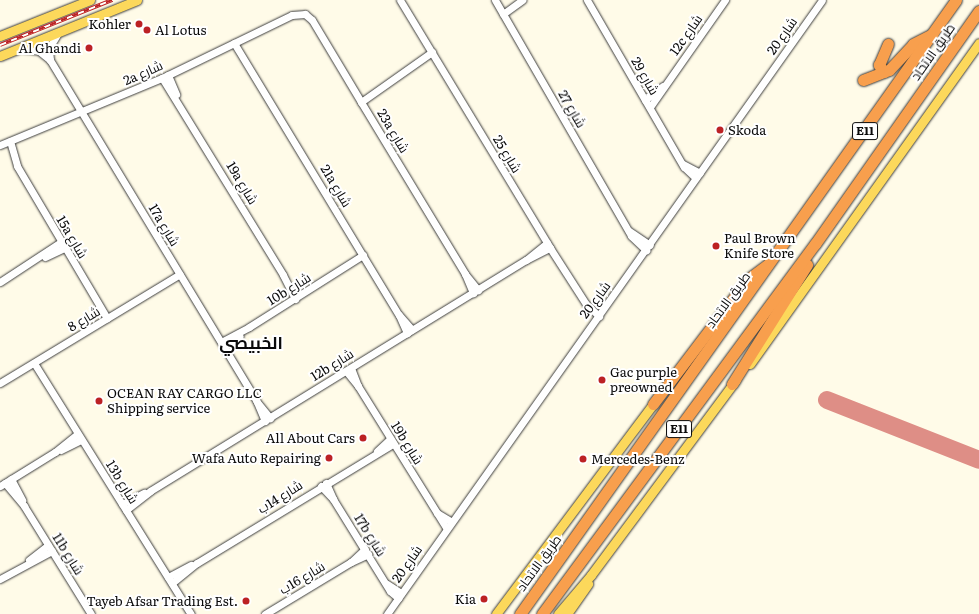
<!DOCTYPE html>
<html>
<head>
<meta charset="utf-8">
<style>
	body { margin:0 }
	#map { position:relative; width:979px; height:614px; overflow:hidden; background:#fffbe8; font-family:Literata,Cairo,serif }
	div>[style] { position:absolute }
	.taxiway>* { height:18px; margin:-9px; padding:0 9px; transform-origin:9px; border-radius:9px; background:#de8e86 }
	.roads { filter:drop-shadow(0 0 1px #3d3d3d) drop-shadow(0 0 1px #3d3d3d) }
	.minor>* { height:7px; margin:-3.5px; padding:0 3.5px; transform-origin:3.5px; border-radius:3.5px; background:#fff }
	.major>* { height:9px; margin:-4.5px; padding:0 4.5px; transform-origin:4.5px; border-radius:4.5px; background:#fcd85b }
	.highway>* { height:11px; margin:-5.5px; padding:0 5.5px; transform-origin:5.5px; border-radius:5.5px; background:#f89f4d }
	.rail>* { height:3.5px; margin-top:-1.75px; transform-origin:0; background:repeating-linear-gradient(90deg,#fff 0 6px,#bc2124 0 12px); box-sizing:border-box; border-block:1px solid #bc2124 }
	.dots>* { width:11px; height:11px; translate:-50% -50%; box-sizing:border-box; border:2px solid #fff; border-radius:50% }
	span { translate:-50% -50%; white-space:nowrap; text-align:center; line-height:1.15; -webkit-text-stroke:4px #fff; paint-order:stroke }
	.shield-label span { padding:1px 3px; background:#fff; border:1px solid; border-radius:3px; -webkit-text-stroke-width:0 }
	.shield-label { font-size:12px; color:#0a0a0a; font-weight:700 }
	.poi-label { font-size:13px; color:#0a0a0a }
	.right { translate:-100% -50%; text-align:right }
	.left { translate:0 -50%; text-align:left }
	.street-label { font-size:13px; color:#0a0a0a }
	.district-label { font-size:17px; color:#0a0a0a; font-weight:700 }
</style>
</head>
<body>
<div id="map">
	<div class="taxiway">
		<div style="left:827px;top:400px;width:163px;rotate:21.5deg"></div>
	</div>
	<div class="roads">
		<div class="minor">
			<div style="left:400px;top:0;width:290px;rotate:58.8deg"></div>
			<div style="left:550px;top:248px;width:67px;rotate:57.3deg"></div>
			<div style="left:586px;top:304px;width:18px;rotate:43deg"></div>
			<div style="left:495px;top:0;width:272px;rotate:60deg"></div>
			<div style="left:631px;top:236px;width:21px;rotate:43deg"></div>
			<div style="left:587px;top:0;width:193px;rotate:59.9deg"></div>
			<div style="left:684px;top:167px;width:16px;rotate:43deg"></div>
			<div style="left:503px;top:14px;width:24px;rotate:-36deg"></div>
			<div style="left:234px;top:43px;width:318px;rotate:58.8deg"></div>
			<div style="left:399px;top:315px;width:20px;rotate:66deg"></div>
			<div style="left:21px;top:49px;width:18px;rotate:6deg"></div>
			<div style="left:39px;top:51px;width:14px;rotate:39deg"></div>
			<div style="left:50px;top:60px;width:398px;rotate:58.8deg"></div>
			<div style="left:256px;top:400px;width:23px;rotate:67deg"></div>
			<div style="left:50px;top:60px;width:12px;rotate:-95deg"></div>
			<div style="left:49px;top:48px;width:17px;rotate:-59deg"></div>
			<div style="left:168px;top:75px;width:21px;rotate:67deg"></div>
			<div style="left:162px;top:78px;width:231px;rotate:58.4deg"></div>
			<div style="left:283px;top:275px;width:27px;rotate:63deg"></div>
			<div style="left:645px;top:100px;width:23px;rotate:-38deg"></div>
			<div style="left:361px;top:102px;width:87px;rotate:-35.2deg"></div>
			<div style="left:650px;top:107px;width:131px;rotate:-55deg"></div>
			<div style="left:10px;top:141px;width:26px;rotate:74deg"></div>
			<div style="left:17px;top:166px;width:177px;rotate:59.4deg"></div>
			<div style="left:0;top:145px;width:175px;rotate:-22.5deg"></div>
			<div style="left:162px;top:78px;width:144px;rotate:-25.9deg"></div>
			<div style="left:292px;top:15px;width:13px;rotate:-4deg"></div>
			<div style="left:305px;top:14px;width:9px;rotate:41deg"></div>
			<div style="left:312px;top:20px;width:96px;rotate:59.1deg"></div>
			<div style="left:361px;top:102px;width:201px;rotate:58.8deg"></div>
			<div style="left:465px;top:274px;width:21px;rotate:67deg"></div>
			<div style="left:683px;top:164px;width:19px;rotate:28deg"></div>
			<div style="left:629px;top:231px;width:25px;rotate:34deg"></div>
			<div style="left:45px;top:257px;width:21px;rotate:-25deg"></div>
			<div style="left:526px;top:260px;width:27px;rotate:-39deg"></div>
			<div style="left:465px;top:274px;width:21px;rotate:51deg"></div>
			<div style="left:0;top:282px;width:73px;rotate:-33.3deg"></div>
			<div style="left:400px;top:316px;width:18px;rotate:49deg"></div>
			<div style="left:221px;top:342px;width:32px;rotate:-28deg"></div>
			<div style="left:249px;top:327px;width:135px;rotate:-32.3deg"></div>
			<div style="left:224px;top:347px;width:19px;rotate:-35deg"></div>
			<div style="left:34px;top:363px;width:296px;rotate:58deg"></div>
			<div style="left:351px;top:368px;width:19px;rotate:69deg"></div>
			<div style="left:346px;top:371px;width:19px;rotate:51deg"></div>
			<div style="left:358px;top:386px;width:168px;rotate:58.1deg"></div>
			<div style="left:0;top:383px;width:210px;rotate:-31.2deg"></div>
			<div style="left:257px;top:402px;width:21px;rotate:51deg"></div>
			<div style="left:61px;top:450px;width:22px;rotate:-27deg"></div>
			<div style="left:377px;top:451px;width:18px;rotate:-43deg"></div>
			<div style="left:11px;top:479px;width:24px;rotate:62deg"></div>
			<div style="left:5px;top:483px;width:30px;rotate:50deg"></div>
			<div style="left:24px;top:506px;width:127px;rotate:58.2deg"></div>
			<div style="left:326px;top:483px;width:17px;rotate:66deg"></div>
			<div style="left:0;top:486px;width:65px;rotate:-31.7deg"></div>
			<div style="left:55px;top:452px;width:28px;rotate:-39deg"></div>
			<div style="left:321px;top:486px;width:18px;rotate:47deg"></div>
			<div style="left:333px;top:499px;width:108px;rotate:58.2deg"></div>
			<div style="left:390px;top:591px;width:11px;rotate:41deg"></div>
			<div style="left:122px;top:504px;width:25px;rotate:-27deg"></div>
			<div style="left:126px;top:510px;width:31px;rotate:-38deg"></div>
			<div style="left:150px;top:491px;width:441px;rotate:-31.6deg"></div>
			<div style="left:526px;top:260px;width:27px;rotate:-27deg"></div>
			<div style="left:437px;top:513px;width:17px;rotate:31deg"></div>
			<div style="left:29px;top:560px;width:24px;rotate:-38deg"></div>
			<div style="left:351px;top:562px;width:19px;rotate:-43deg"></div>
			<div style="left:168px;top:577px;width:26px;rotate:-28deg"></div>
			<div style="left:0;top:579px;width:59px;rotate:-28.3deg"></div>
			<div style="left:172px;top:583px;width:32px;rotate:-39deg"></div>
			<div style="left:197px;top:563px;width:229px;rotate:-31.3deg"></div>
			<div style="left:387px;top:584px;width:17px;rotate:33deg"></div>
			<div style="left:265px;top:614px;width:100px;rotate:-31.2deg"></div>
			<div style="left:351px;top:562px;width:19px;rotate:-25deg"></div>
			<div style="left:387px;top:614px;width:752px;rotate:-54.68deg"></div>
		</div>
		<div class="major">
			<div style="left:0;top:36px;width:97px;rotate:-21.8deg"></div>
			<div style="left:0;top:56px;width:148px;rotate:-22.2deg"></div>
			<div style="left:750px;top:364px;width:394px;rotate:-54.5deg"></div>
			<div style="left:496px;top:614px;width:262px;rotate:-53.2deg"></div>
			<div style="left:558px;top:614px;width:51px;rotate:-49.8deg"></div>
			<div style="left:591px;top:575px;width:243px;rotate:-53.4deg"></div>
			<div style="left:567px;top:614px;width:37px;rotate:-55deg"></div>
		</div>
		<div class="highway">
			<div style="left:884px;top:72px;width:9px;rotate:-126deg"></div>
			<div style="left:879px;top:65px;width:23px;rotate:-67deg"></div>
			<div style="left:863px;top:80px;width:28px;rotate:-21deg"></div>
			<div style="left:889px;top:70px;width:35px;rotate:-47deg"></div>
			<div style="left:913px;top:44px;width:22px;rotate:-27deg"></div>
			<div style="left:732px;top:384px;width:141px;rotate:-57.8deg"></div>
			<div style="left:653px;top:404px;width:156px;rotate:-52.8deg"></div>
			<div style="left:747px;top:280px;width:26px;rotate:-37deg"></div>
			<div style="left:520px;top:614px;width:753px;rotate:-54.62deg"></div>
			<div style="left:542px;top:614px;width:460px;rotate:-53.6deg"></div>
			<div style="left:815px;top:244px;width:285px;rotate:-54.9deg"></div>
		</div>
	</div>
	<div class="rail">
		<div style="left:0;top:45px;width:121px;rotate:-21.9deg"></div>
	</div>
	<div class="dots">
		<div style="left:139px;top:24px;background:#bc2124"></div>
		<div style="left:147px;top:30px;background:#bc2124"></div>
		<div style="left:89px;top:48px;background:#bc2124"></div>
		<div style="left:720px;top:130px;background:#bc2124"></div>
		<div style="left:716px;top:246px;background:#bc2124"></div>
		<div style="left:602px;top:380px;background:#bc2124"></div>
		<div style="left:99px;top:401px;background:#bc2124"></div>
		<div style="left:363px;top:438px;background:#bc2124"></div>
		<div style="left:329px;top:458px;background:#bc2124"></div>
		<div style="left:583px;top:459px;background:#bc2124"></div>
		<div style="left:484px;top:599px;background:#bc2124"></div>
		<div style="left:246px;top:601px;background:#bc2124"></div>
	</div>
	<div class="shield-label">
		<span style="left:865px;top:131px">E11</span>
		<span style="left:679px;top:429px">E11</span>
	</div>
	<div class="poi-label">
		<span class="right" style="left:131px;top:24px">Kohler</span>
		<span class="left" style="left:155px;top:30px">Al Lotus</span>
		<span class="right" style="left:81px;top:48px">Al Ghandi</span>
		<span class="left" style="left:728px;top:130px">Skoda</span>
		<span class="left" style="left:724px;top:246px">Paul Brown<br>Knife Store</span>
		<span class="left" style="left:610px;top:380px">Gac purple<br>preowned</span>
		<span class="left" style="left:107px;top:401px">OCEAN RAY CARGO LLC<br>Shipping service</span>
		<span class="right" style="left:355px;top:438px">All About Cars</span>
		<span class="right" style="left:321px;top:458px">Wafa Auto Repairing</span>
		<span class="left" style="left:591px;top:459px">Mercedes-Benz</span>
		<span class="right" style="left:476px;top:599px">Kia</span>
		<span class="right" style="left:238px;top:601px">Tayeb Afsar Trading Est.</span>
	</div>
	<div class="street-label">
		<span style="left:686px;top:35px;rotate:-55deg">12c شارع</span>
		<span style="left:782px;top:36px;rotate:-55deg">شارع 20</span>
		<span style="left:933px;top:52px;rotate:-55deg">طريق الاتحاد</span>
		<span style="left:143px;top:73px;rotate:-24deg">2a شارع</span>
		<span style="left:645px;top:76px;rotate:60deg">شارع 29</span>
		<span style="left:572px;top:109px;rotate:60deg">شارع 27</span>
		<span style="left:393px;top:131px;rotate:59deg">23a شارع</span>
		<span style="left:507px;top:154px;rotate:59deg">شارع 25</span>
		<span style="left:242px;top:183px;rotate:59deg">19a شارع</span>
		<span style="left:336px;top:186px;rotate:59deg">21a شارع</span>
		<span style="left:164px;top:225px;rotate:59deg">17a شارع</span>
		<span style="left:72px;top:237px;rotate:59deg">15a شارع</span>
		<span style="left:289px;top:289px;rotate:-32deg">10b شارع</span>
		<span style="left:595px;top:300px;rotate:-54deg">شارع 20</span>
		<span style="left:728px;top:300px;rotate:-54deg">طريق الاتحاد</span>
		<span style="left:84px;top:319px;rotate:-31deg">شارع 8</span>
		<span style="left:332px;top:365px;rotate:-32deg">12b شارع</span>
		<span style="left:407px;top:443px;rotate:58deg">19b شارع</span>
		<span style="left:122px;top:482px;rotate:58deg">13b شارع</span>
		<span style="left:280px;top:497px;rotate:-32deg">شارع 14ب</span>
		<span style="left:370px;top:535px;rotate:58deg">17b شارع</span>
		<span style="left:68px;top:554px;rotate:58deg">11b شارع</span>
		<span style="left:539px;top:563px;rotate:-54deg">طريق الاتحاد</span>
		<span style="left:407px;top:564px;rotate:-55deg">شارع 20</span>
		<span style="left:302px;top:578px;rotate:-31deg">شارع 16ب</span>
	</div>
	<div class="district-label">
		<span style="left:251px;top:342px">الخبيصي</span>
	</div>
</div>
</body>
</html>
